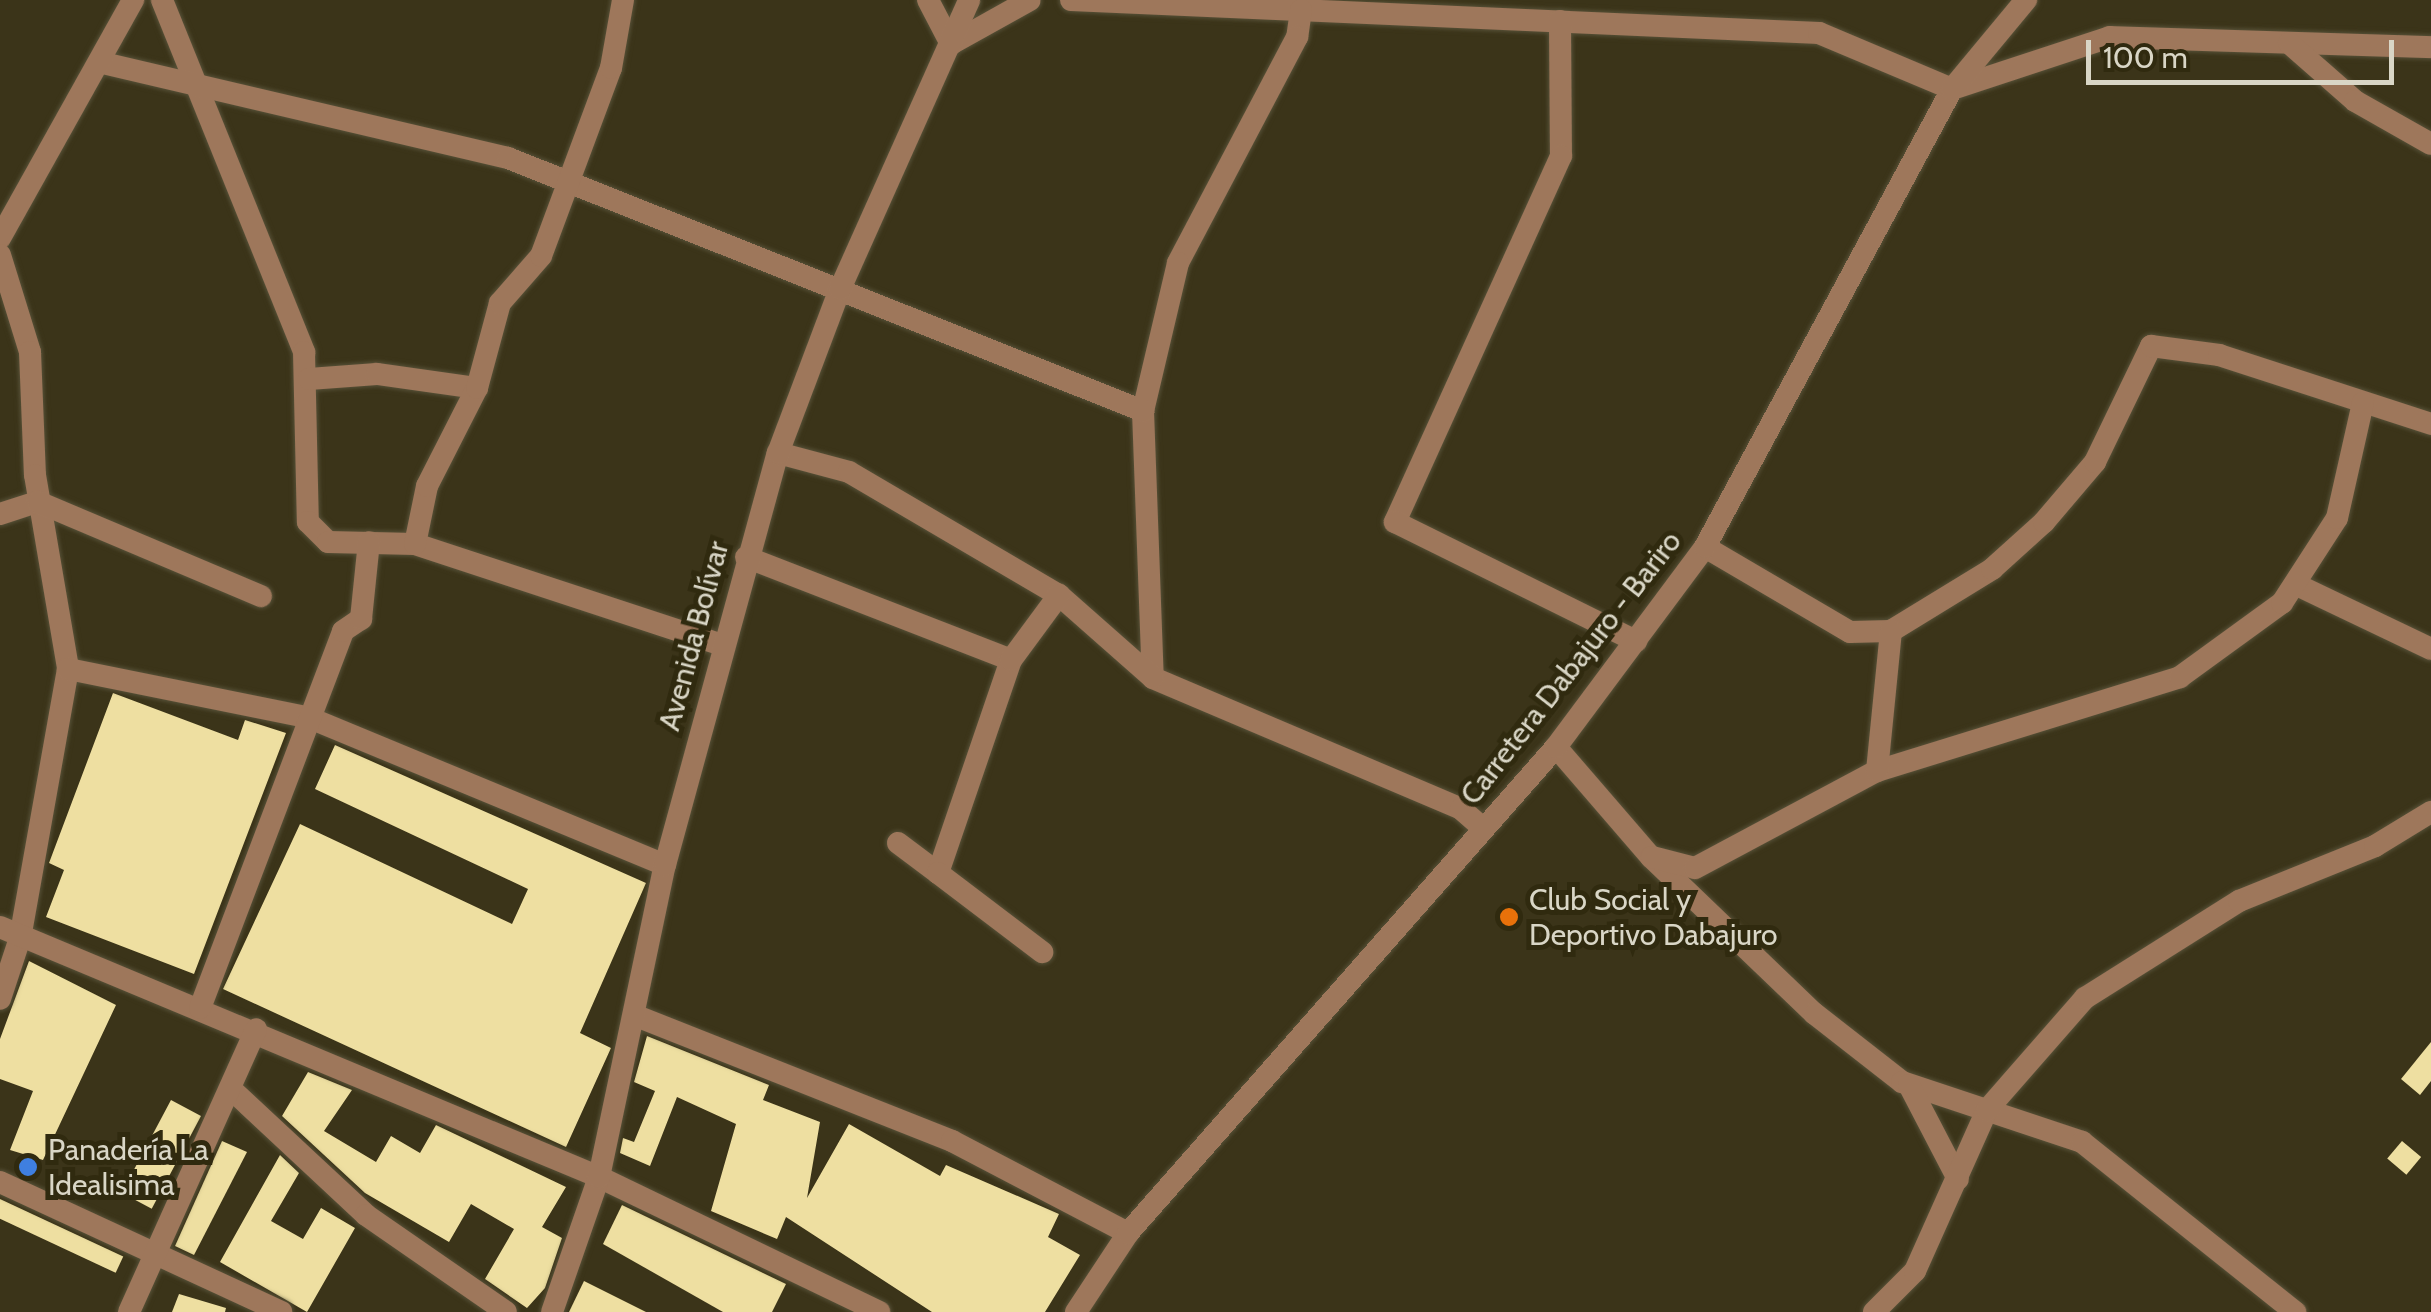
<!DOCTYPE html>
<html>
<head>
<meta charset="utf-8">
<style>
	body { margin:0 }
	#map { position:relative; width:2431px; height:1312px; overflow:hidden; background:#3b3419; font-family:Cabin,sans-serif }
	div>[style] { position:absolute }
	.building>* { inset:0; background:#eedfa1; transform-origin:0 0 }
	.roads { filter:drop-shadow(0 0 2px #575138) drop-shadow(0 0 2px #575138) }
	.minor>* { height:22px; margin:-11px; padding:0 11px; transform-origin:11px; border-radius:11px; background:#9e775b }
	.dots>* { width:28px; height:28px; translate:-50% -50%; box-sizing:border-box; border:5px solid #302a0f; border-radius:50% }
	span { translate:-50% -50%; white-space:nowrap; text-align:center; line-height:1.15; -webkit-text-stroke:10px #302a0f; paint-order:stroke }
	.street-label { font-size:30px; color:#d9d6c6 }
	.poi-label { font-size:30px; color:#d9d6c6 }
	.left { translate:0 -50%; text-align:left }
	.scale { position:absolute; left:2086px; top:40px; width:308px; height:45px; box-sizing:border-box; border:5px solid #d9d6c6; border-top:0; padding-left:12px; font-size:30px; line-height:35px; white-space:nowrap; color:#d9d6c6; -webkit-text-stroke:8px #302a0f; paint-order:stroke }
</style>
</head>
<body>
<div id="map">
	<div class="building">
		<div style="clip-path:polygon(113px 693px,238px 740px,245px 720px,286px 733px,194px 974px,46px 917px,64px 870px,49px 863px)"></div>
		<div style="clip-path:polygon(335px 745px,646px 883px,580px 1033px,611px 1048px,566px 1147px,223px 989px,300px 824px,512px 924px,528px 889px,315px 789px)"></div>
		<div style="clip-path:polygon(29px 961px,116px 1005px,43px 1160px,10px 1150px,33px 1091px,0 1079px,0 1039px)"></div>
		<div style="clip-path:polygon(647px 1036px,769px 1085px,763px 1100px,820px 1122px,807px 1198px,849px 1124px,940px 1176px,946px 1165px,1059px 1214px,1048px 1237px,1080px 1255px,1045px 1312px,932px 1312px,786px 1217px,777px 1239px,711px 1211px,736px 1124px,677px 1097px,650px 1166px,620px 1153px,623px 1138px,634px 1142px,655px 1091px,634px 1082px)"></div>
		<div style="clip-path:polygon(2431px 1042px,2431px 1081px,2420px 1095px,2401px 1079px)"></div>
		<div style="clip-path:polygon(308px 1072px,352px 1090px,324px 1131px,376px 1162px,391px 1136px,420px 1153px,436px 1125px,566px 1187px,542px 1227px,562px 1238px,545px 1288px,527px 1308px,485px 1279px,514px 1229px,471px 1204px,449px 1242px,365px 1193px,282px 1116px)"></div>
		<div style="left:171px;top:1100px;width:34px;height:105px;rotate:28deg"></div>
		<div style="clip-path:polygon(222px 1141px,247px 1152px,194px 1255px,175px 1246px)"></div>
		<div style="left:2402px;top:1141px;width:25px;height:23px;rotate:40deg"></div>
		<div style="clip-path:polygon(280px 1155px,299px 1173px,271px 1221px,303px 1239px,321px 1208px,355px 1228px,307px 1312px,220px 1262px)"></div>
		<div style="left:0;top:1199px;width:136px;height:18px;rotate:25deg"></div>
		<div style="clip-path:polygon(622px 1205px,786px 1284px,772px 1312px,723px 1312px,603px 1244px)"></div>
		<div style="clip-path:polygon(584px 1281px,646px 1312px,569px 1312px)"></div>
		<div style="clip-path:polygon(179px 1294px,226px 1308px,225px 1312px,172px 1312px)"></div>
	</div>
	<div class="roads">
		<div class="minor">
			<div style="left:162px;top:0;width:380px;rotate:68deg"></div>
			<div style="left:304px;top:352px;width:170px;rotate:88.7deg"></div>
			<div style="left:308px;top:522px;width:28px;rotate:45deg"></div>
			<div style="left:328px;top:542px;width:87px;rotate:1.3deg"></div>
			<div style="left:415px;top:544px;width:321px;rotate:18.2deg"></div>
			<div style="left:928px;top:0;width:50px;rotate:62.4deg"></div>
			<div style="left:951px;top:44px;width:90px;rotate:-29.1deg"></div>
			<div style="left:1071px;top:0;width:749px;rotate:2.53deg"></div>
			<div style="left:1819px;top:33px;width:144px;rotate:22.8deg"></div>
			<div style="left:1952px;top:89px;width:166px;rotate:-18.2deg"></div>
			<div style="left:2110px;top:37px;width:321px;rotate:1.8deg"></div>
			<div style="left:1301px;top:10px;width:27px;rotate:98deg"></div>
			<div style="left:1297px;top:37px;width:255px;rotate:117.8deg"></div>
			<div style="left:1178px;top:263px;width:152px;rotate:103.3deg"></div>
			<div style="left:1143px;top:411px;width:267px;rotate:87.9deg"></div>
			<div style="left:1153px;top:678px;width:335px;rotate:23deg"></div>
			<div style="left:1461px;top:809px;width:30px;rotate:41deg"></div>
			<div style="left:1560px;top:21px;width:135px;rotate:89.6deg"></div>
			<div style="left:1561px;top:156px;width:402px;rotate:114.4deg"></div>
			<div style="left:1395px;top:522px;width:269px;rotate:26.3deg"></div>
			<div style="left:2289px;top:43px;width:88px;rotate:41.3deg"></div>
			<div style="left:2355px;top:101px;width:87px;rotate:29.5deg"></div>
			<div style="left:103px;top:63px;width:416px;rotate:13.2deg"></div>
			<div style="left:508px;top:158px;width:684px;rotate:21.72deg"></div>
			<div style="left:0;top:238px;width:273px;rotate:-60.8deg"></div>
			<div style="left:0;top:255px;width:102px;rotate:72.8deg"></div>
			<div style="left:30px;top:352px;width:123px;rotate:87.7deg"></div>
			<div style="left:35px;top:475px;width:197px;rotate:80.3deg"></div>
			<div style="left:68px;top:669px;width:273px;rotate:100.1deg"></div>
			<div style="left:20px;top:938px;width:64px;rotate:108.2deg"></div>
			<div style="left:309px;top:379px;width:68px;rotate:-4.2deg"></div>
			<div style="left:377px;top:374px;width:101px;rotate:8deg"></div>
			<div style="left:778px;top:453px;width:73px;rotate:15deg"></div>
			<div style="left:849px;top:472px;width:243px;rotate:30.4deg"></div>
			<div style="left:1059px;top:595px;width:125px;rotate:41.4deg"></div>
			<div style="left:0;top:514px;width:40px;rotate:-18deg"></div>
			<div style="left:38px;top:502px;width:242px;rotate:22.9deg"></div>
			<div style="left:415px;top:544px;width:59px;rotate:-78.3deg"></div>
			<div style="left:427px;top:486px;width:110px;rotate:-63deg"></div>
			<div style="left:477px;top:388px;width:88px;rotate:-74.9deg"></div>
			<div style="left:500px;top:303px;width:62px;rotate:-48.9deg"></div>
			<div style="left:541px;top:256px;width:201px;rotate:-69.6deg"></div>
			<div style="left:611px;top:68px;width:69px;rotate:-80deg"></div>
			<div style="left:1705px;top:547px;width:168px;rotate:30.4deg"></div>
			<div style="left:1850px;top:632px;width:41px;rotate:-1.4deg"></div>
			<div style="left:1891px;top:631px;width:119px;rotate:-31.5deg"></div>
			<div style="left:1992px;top:569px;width:70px;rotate:-42.1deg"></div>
			<div style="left:2044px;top:522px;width:79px;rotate:-49.6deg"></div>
			<div style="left:2095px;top:462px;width:129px;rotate:-64.2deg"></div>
			<div style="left:2151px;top:346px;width:69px;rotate:7.5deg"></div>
			<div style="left:2219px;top:355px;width:223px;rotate:18deg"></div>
			<div style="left:746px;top:557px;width:284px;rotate:21.2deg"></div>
			<div style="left:2297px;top:585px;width:148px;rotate:25.5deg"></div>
			<div style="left:68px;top:669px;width:247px;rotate:11.4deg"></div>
			<div style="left:310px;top:718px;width:384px;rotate:22.5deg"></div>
			<div style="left:1556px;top:747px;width:145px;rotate:49.2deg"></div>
			<div style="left:1651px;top:857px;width:227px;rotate:43.8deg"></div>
			<div style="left:1815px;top:1014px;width:110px;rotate:38deg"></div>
			<div style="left:1902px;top:1082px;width:190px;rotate:18.4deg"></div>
			<div style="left:2082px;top:1142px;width:273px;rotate:38.6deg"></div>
			<div style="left:1877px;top:771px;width:317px;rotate:-17.2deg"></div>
			<div style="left:2180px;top:677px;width:126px;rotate:-36deg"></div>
			<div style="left:2282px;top:603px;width:101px;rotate:-57.1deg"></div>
			<div style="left:2337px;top:518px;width:118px;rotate:-77.3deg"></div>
			<div style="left:898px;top:843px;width:50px;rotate:36.9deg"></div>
			<div style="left:938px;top:873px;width:225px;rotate:-71.1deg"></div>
			<div style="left:1011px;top:660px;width:81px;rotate:-53.6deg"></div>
			<div style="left:1652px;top:857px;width:44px;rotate:14.3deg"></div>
			<div style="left:1695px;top:868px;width:206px;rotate:-28.1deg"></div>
			<div style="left:1877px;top:771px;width:141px;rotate:-84.3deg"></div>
			<div style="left:938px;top:873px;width:131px;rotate:37.2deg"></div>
			<div style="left:0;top:927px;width:649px;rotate:22.65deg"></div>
			<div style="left:599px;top:1177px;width:311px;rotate:25.7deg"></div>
			<div style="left:200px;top:1008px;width:403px;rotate:-69.2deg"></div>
			<div style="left:343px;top:631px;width:22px;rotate:-34deg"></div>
			<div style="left:361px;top:619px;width:77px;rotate:-84.1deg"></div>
			<div style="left:634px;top:1015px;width:342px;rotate:21.6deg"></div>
			<div style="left:952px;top:1141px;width:199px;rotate:27.6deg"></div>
			<div style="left:1909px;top:1085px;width:106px;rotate:62.5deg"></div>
			<div style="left:231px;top:1089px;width:185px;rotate:43deg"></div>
			<div style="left:366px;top:1215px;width:170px;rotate:34.7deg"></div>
			<div style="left:0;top:1182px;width:310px;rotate:24.8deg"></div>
			<div style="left:129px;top:1312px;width:310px;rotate:-65.8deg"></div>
			<div style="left:552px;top:1312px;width:143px;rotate:-70.8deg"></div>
			<div style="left:599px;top:1177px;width:319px;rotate:-78.1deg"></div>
			<div style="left:665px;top:865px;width:427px;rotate:-74.7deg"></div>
			<div style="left:778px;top:453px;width:175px;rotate:-69.3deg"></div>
			<div style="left:840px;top:289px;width:316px;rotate:-65.9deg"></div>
			<div style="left:1076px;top:1312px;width:95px;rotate:-56.6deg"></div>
			<div style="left:1128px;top:1233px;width:648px;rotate:-48.63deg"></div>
			<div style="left:1556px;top:747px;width:249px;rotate:-53.3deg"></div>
			<div style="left:1705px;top:547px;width:520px;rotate:-61.66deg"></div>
			<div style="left:1952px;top:89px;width:116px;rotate:-50.3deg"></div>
			<div style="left:1874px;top:1312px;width:58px;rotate:-45deg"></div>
			<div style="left:1915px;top:1271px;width:176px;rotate:-65.9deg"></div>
			<div style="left:1987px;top:1110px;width:149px;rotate:-48.8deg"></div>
			<div style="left:2085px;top:998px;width:182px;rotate:-32.2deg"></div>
			<div style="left:2239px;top:901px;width:147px;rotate:-22deg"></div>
			<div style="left:2375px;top:846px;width:66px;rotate:-31.3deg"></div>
		</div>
	</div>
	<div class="dots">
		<div style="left:1509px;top:917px;background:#e8710a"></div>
		<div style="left:28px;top:1167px;background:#3f7fe0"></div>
	</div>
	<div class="street-label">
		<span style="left:694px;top:636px;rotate:-75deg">Avenida Bolívar</span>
		<span style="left:1571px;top:668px;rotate:-52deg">Carretera Dabajuro - Bariro</span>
	</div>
	<div class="poi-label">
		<span class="left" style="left:1529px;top:917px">Club Social y<br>Deportivo Dabajuro</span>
		<span class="left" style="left:48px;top:1167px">Panadería La<br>Idealisima</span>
	</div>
	<div class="scale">100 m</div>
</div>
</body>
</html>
